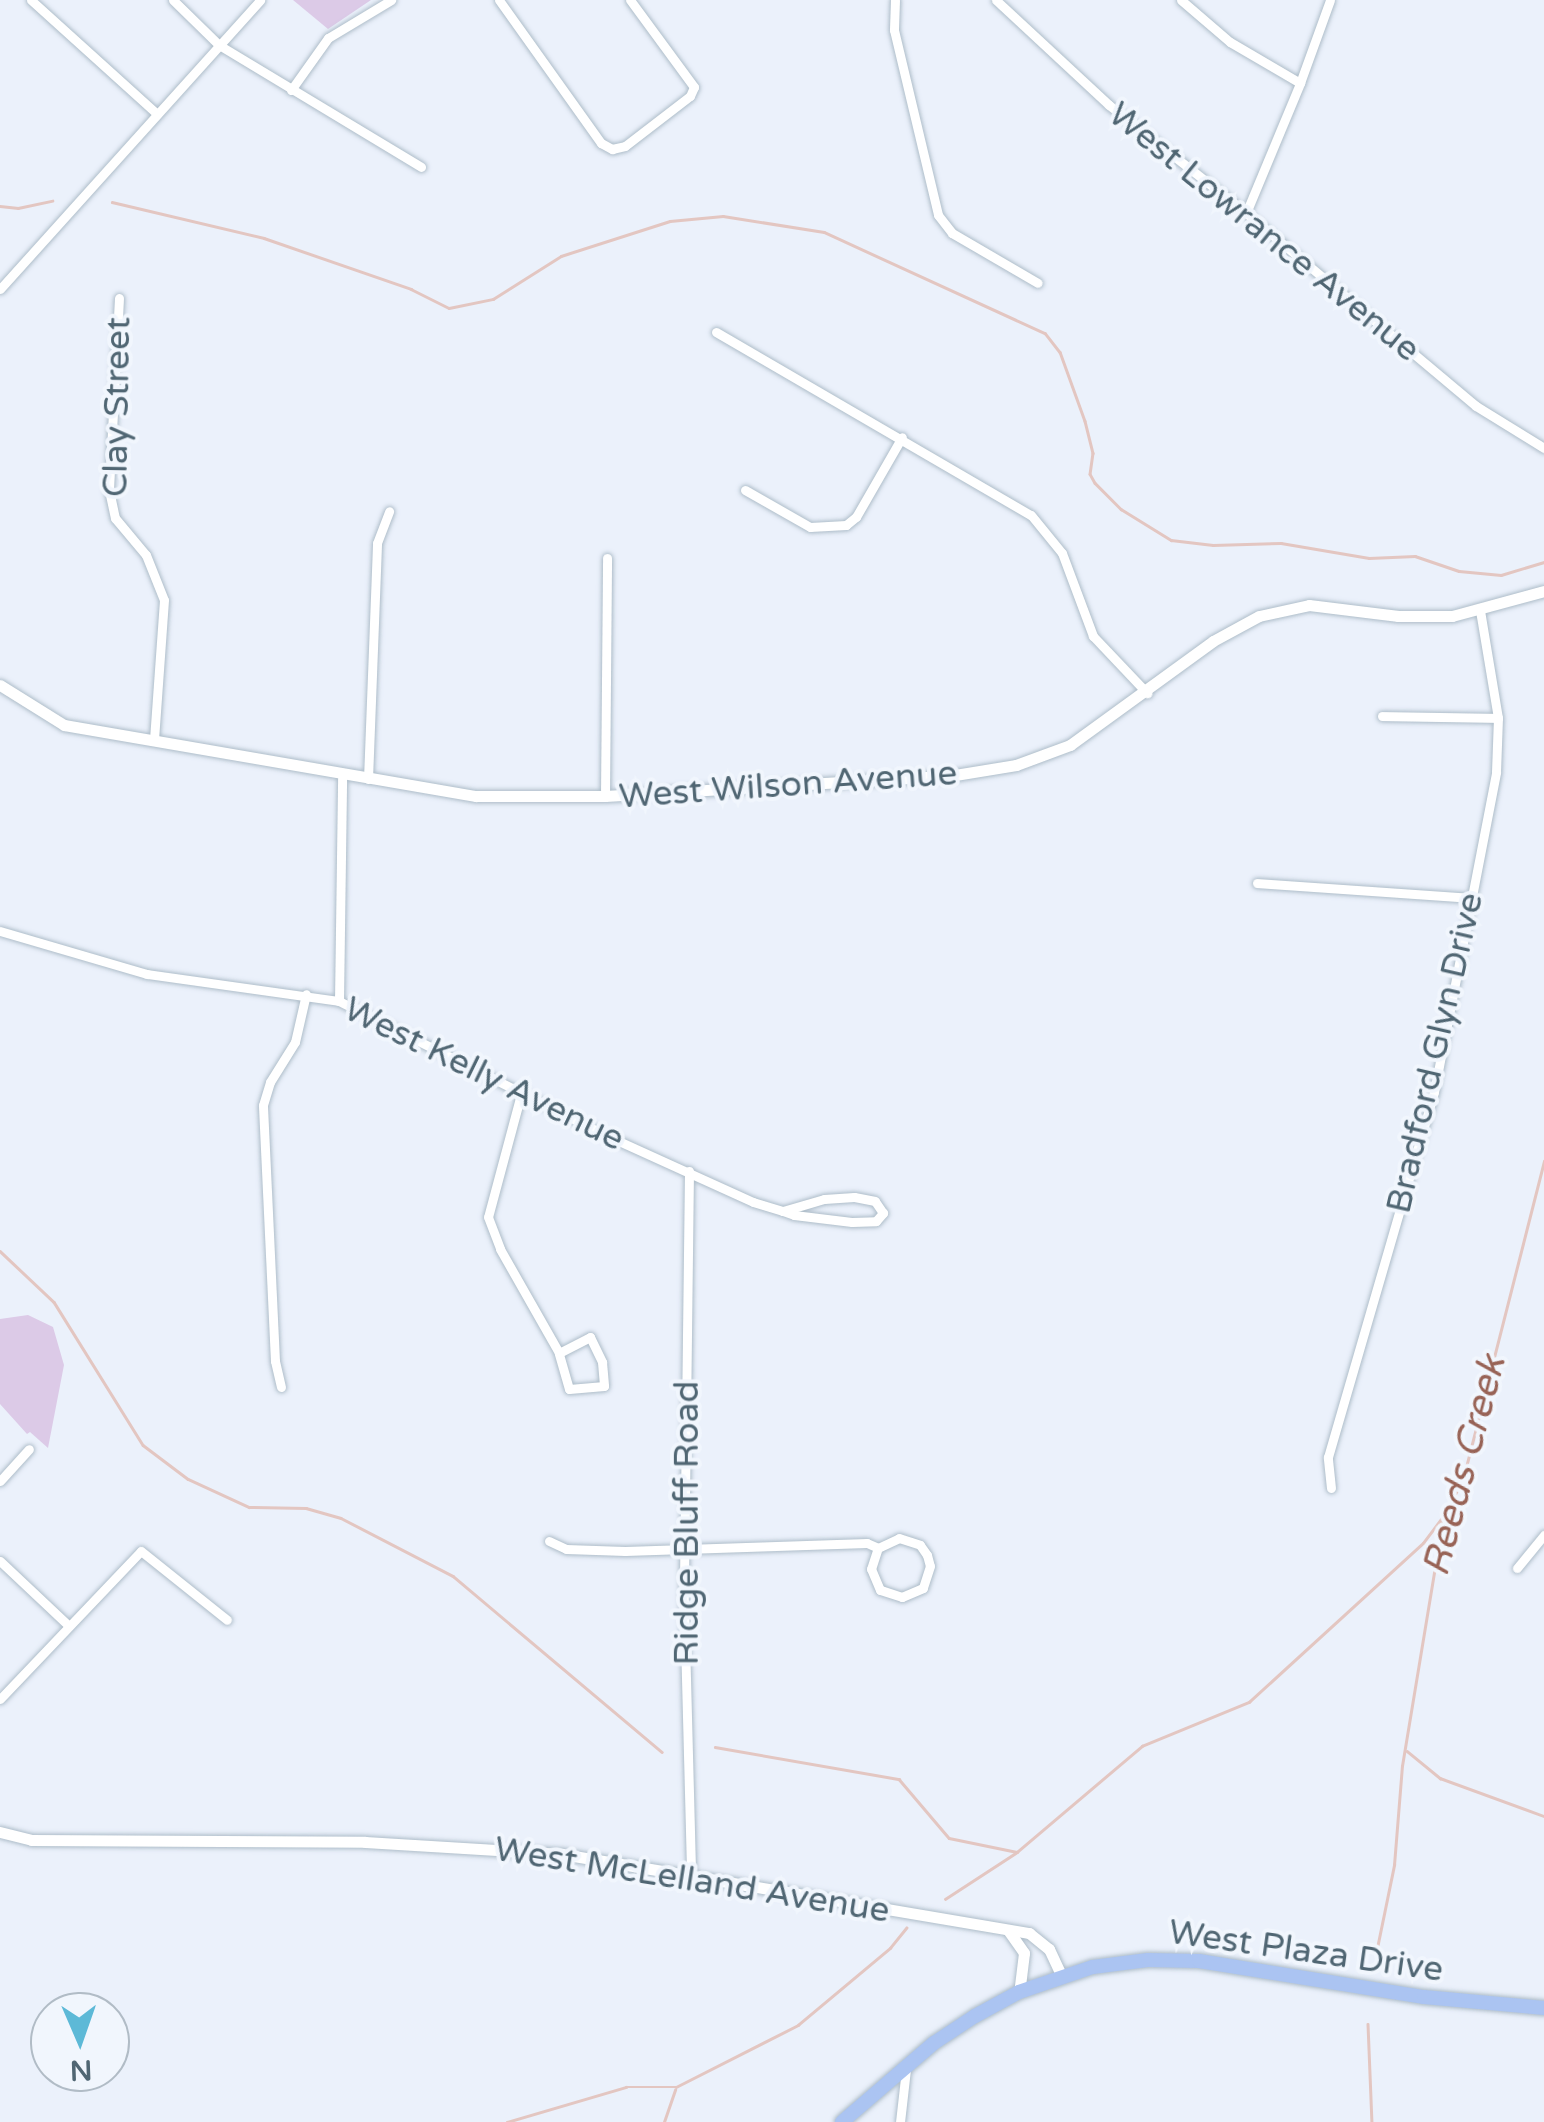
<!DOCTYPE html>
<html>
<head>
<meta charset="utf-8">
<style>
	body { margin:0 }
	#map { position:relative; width:1544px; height:2122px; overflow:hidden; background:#ebf1fb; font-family:"Varela Round",sans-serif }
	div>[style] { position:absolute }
	.green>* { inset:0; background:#dccae7 }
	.stream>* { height:2.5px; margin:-1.25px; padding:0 1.25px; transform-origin:1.25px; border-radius:1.25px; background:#e3c6c1 }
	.roads { filter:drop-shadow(0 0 2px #aebdc9) drop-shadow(0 0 2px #aebdc9) }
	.minor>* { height:9px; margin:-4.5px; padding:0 4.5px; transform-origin:4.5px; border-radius:4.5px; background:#fff }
	.tertiary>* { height:11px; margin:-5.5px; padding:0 5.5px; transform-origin:5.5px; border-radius:5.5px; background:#fff }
	.primary>* { height:14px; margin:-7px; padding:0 7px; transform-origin:7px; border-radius:7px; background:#abc4f2 }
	span { translate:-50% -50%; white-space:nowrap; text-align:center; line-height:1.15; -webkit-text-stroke:8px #f1f6fd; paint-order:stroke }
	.street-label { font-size:35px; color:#506673 }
	.water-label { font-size:38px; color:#986356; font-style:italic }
	.north { position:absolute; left:30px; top:1992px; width:100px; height:100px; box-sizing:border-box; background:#f1f6fd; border:2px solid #b1bcc6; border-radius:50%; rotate:178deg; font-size:28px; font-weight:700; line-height:40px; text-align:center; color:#506673 }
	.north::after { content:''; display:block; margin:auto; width:35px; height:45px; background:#5db9d7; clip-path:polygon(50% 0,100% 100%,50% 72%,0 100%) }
</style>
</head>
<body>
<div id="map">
	<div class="green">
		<div style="clip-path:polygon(293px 0,371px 0,328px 29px)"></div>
		<div style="clip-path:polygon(28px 1315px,53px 1327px,64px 1365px,48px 1448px,30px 1432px,27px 1434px,0 1404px,0 1319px)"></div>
	</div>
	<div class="stream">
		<div style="left:112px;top:202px;width:156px;rotate:13.3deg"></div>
		<div style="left:264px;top:238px;width:156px;rotate:19.1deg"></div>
		<div style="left:411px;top:289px;width:42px;rotate:26.6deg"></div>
		<div style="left:449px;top:308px;width:45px;rotate:-11.6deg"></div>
		<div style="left:493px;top:299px;width:80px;rotate:-32.3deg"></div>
		<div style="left:561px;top:256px;width:114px;rotate:-17.8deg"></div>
		<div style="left:670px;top:221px;width:53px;rotate:-5.4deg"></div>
		<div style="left:723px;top:216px;width:102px;rotate:9deg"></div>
		<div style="left:824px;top:232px;width:243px;rotate:24.6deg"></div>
		<div style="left:1045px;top:333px;width:24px;rotate:52deg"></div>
		<div style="left:1060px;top:352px;width:73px;rotate:70.1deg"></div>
		<div style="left:1085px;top:421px;width:33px;rotate:76deg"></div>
		<div style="left:1093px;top:453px;width:21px;rotate:98deg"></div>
		<div style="left:1090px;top:474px;width:10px;rotate:61deg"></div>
		<div style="left:1095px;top:483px;width:37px;rotate:45deg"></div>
		<div style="left:1121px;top:509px;width:59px;rotate:31.8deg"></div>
		<div style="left:1171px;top:540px;width:42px;rotate:6.8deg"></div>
		<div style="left:1213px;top:545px;width:68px;rotate:-1.7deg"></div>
		<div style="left:1281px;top:543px;width:89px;rotate:9.7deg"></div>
		<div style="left:1369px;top:558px;width:46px;rotate:-2.5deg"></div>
		<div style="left:1415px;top:556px;width:46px;rotate:18.8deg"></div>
		<div style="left:1459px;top:571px;width:42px;rotate:5.4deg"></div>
		<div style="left:1501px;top:575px;width:45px;rotate:-16.8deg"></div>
		<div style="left:0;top:206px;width:18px;rotate:6deg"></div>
		<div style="left:18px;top:208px;width:35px;rotate:-12deg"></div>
		<div style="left:0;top:1251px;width:74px;rotate:43.4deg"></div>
		<div style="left:54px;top:1302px;width:168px;rotate:58.1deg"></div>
		<div style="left:143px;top:1445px;width:56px;rotate:37.1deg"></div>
		<div style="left:188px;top:1479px;width:67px;rotate:24.7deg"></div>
		<div style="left:249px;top:1507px;width:57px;rotate:1deg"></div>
		<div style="left:306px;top:1508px;width:36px;rotate:16deg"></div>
		<div style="left:341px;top:1518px;width:126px;rotate:27.4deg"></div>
		<div style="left:453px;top:1576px;width:273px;rotate:40.1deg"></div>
		<div style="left:715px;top:1747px;width:187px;rotate:9.9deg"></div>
		<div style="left:899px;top:1779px;width:77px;rotate:49.7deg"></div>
		<div style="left:949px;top:1838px;width:69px;rotate:11.6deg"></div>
		<div style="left:1407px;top:1751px;width:43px;rotate:39.3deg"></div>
		<div style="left:1440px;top:1778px;width:111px;rotate:20.1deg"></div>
		<div style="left:945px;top:1899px;width:86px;rotate:-33.1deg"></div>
		<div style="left:1017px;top:1852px;width:164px;rotate:-40.3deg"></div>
		<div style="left:1142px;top:1746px;width:116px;rotate:-22.4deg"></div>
		<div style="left:1249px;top:1702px;width:236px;rotate:-42.4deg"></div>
		<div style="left:1423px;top:1543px;width:31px;rotate:-53deg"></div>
		<div style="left:1376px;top:1953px;width:90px;rotate:-78.4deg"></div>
		<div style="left:1394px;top:1865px;width:99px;rotate:-85.4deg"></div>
		<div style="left:1402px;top:1766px;width:252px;rotate:-80.6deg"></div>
		<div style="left:1443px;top:1517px;width:43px;rotate:-62.2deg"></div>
		<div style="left:1463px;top:1479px;width:328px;rotate:-75.7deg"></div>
		<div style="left:1368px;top:2024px;width:98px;rotate:87.7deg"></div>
		<div style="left:507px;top:2122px;width:124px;rotate:-16.4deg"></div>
		<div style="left:626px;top:2087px;width:50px"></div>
		<div style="left:676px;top:2087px;width:137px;rotate:-26.9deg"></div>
		<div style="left:798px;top:2025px;width:120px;rotate:-39.9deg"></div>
		<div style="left:890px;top:1948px;width:26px;rotate:-51deg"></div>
		<div style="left:664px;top:2122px;width:34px;rotate:-71deg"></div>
	</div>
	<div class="roads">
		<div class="minor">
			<div style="left:31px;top:0;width:170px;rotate:42.1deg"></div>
			<div style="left:173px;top:0;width:64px;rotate:44.4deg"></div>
			<div style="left:219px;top:45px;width:236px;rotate:31.1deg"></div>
			<div style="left:499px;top:0;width:176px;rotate:54.5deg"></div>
			<div style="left:601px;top:143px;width:13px;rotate:29deg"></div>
			<div style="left:612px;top:149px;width:13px;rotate:-13deg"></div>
			<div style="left:625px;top:146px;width:82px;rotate:-37.6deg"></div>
			<div style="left:690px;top:96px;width:10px;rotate:-66deg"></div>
			<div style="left:694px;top:87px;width:108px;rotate:-126.3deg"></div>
			<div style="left:895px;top:0;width:30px;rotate:92deg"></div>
			<div style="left:894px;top:30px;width:190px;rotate:76.6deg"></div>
			<div style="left:938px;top:215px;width:23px;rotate:52deg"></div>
			<div style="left:952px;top:233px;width:99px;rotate:30.2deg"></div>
			<div style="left:996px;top:0;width:154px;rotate:42.9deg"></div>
			<div style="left:1109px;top:105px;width:174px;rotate:38.2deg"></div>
			<div style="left:1246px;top:213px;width:300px;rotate:40deg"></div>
			<div style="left:1476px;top:406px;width:80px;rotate:31.7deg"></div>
			<div style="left:1181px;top:0;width:65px;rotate:40.6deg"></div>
			<div style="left:1230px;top:42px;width:81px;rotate:30.4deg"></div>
			<div style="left:1300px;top:83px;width:88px;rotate:-70.1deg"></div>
			<div style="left:291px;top:90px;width:64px;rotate:-54.6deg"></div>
			<div style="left:328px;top:38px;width:74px;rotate:-31.1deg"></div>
			<div style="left:1246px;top:213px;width:141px;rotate:-67.4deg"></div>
			<div style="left:0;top:289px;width:389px;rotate:-48deg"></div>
			<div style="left:119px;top:298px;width:192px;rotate:93deg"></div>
			<div style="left:109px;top:490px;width:29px;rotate:78deg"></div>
			<div style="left:115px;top:518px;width:48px;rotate:50deg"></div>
			<div style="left:146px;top:555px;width:48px;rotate:68.2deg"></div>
			<div style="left:164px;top:600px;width:141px;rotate:94.1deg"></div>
			<div style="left:716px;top:332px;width:364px;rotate:30.2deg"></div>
			<div style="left:1031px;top:515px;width:49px;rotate:50.8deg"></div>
			<div style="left:1062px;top:553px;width:89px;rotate:69.5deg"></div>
			<div style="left:1093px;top:636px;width:79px;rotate:46.5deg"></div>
			<div style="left:745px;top:490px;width:75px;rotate:29.6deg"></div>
			<div style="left:810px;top:527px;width:36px;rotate:-3deg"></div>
			<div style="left:846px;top:525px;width:13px;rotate:-39deg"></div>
			<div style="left:856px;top:517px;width:92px;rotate:-60.1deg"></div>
			<div style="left:1382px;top:716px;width:116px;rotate:1deg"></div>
			<div style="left:368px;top:779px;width:236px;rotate:-87.8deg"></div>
			<div style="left:377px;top:543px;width:34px;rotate:-69deg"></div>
			<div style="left:605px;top:796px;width:238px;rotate:-89.5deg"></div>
			<div style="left:1257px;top:883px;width:215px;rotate:4deg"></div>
			<div style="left:0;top:931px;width:153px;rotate:16.3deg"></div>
			<div style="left:147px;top:974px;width:194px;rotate:8deg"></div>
			<div style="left:339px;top:1001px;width:293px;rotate:26.7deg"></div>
			<div style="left:601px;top:1133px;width:167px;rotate:24.4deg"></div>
			<div style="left:753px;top:1202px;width:31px;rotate:17deg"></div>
			<div style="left:783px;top:1211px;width:12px;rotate:20deg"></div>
			<div style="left:794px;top:1215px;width:58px;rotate:6.9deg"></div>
			<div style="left:852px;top:1222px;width:24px;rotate:-2deg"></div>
			<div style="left:876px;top:1221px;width:11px;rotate:-49deg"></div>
			<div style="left:883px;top:1213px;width:14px;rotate:-124deg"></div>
			<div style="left:875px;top:1201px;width:21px;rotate:-169deg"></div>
			<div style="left:854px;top:1197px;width:30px;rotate:176deg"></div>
			<div style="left:824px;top:1199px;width:43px;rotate:163.7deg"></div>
			<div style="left:339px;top:1001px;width:227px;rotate:-89.2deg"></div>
			<div style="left:521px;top:1094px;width:127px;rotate:105deg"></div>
			<div style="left:488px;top:1217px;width:34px;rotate:69deg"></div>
			<div style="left:500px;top:1249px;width:120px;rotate:60.4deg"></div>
			<div style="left:689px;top:1171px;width:431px;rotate:90.7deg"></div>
			<div style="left:684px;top:1602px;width:274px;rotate:88.5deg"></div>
			<div style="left:590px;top:1337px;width:28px;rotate:64deg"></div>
			<div style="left:602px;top:1362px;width:24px;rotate:85deg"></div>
			<div style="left:604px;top:1386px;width:35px;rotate:175deg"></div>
			<div style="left:569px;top:1389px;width:37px;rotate:-106deg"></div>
			<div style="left:559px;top:1353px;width:35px;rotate:-27deg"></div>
			<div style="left:281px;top:1387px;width:27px;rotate:-103deg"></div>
			<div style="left:275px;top:1361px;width:256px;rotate:-92.7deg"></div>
			<div style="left:263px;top:1105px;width:24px;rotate:-73deg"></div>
			<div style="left:270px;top:1082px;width:47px;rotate:-58deg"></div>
			<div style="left:295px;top:1042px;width:49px;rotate:-77.1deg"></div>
			<div style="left:0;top:1481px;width:43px;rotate:-47.8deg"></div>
			<div style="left:1331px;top:1488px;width:31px;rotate:-96deg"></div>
			<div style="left:1328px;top:1457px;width:380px;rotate:-73.8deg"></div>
			<div style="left:1434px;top:1092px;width:326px;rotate:-79deg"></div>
			<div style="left:1496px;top:772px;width:54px;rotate:-87.9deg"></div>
			<div style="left:1498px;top:718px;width:109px;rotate:-99.5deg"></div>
			<div style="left:549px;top:1541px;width:19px;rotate:25deg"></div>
			<div style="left:566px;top:1549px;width:59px;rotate:1.9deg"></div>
			<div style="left:625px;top:1551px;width:242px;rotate:-1.9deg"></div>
			<div style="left:867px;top:1543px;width:12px;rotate:24deg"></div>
			<div style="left:878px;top:1548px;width:23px;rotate:-25deg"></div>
			<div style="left:899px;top:1538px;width:22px;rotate:18deg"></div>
			<div style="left:920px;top:1545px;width:12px;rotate:55deg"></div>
			<div style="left:927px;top:1555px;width:11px;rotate:75deg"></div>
			<div style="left:930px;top:1566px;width:23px;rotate:108deg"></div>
			<div style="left:923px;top:1588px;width:23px;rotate:157deg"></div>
			<div style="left:902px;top:1597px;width:23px;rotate:-162deg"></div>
			<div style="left:880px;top:1590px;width:23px;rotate:-113deg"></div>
			<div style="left:871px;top:1569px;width:22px;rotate:-72deg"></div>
			<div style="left:0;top:1561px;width:93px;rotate:43.3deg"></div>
			<div style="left:1517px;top:1568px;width:43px;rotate:-50.7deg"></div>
			<div style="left:0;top:1699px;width:204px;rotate:-46.4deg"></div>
			<div style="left:141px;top:1551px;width:110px;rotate:38.7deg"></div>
			<div style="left:900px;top:2122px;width:53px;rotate:-83.5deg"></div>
		</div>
		<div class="tertiary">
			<div style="left:0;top:685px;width:75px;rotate:32deg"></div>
			<div style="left:64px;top:725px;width:418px;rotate:9.8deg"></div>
			<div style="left:476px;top:796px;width:129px"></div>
			<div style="left:605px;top:796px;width:351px;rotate:-3.4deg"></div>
			<div style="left:955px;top:775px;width:62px;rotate:-9.3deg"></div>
			<div style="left:1016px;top:765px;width:58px;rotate:-20.3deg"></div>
			<div style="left:1070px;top:745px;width:177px;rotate:-36deg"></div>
			<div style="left:1213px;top:641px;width:52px;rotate:-28.5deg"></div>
			<div style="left:1259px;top:616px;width:51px;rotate:-12.4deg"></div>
			<div style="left:1309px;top:605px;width:90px;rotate:7deg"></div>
			<div style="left:1398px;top:616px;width:54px"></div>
			<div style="left:1452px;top:616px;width:95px;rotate:-15.2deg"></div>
			<div style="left:0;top:1832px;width:32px;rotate:14deg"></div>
			<div style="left:31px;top:1840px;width:334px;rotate:0.3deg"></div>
			<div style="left:365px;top:1842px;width:197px;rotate:3.5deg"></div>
			<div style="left:562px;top:1854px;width:474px;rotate:9.6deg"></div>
			<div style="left:1029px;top:1933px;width:26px;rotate:39deg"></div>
			<div style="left:1049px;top:1949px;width:29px;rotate:65deg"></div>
			<div style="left:1008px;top:1930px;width:28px;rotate:55deg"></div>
			<div style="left:1024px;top:1953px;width:39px;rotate:97deg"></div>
		</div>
		<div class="primary">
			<div style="left:842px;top:2122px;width:121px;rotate:-40.7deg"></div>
			<div style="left:934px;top:2043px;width:49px;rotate:-33.4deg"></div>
			<div style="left:975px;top:2016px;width:50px;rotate:-28.6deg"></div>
			<div style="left:1019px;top:1992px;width:78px;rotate:-18.7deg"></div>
			<div style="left:1093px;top:1967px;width:55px;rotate:-7.3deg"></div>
			<div style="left:1148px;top:1960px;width:51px;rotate:1.1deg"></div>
			<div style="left:1199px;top:1961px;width:228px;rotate:9.1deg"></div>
			<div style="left:1424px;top:1997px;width:121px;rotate:5.2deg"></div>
		</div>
	</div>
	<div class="street-label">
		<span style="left:1264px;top:232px;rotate:39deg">West Lowrance Avenue</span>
		<span style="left:117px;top:407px;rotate:-89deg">Clay Street</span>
		<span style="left:788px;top:785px;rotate:-4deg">West Wilson Avenue</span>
		<span style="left:1435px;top:1053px;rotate:-77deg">Bradford Glyn Drive</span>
		<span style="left:484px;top:1074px;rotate:26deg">West Kelly Avenue</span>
		<span style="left:687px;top:1523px;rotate:-90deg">Ridge Bluff Road</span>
		<span style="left:692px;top:1880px;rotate:9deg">West McLelland Avenue</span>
		<span style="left:1306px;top:1951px;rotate:8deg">West Plaza Drive</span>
	</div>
	<div class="water-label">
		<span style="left:1465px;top:1466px;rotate:-75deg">Reeds Creek</span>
	</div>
	<div class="north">N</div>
</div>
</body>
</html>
